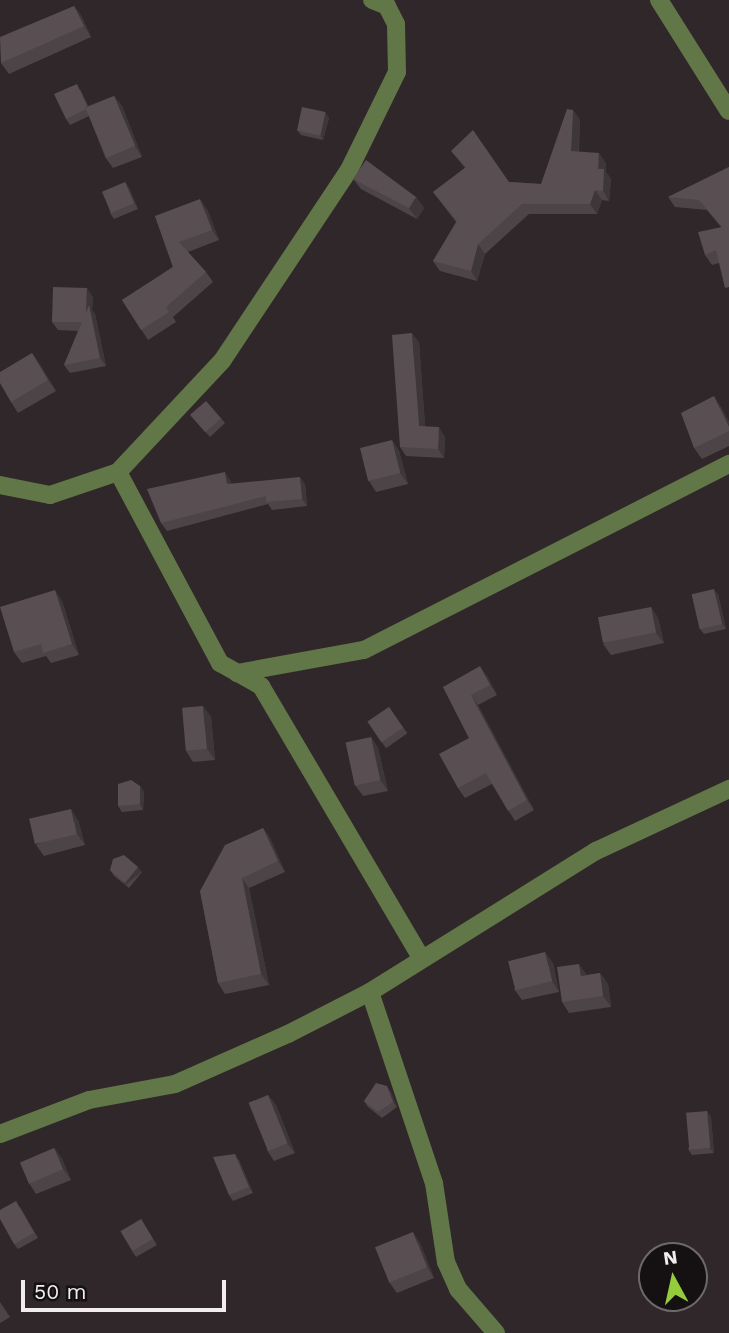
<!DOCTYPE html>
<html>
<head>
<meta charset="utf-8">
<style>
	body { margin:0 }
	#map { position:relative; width:729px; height:1333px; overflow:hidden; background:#30272a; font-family:"Work Sans",sans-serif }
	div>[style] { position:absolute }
	.minor>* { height:18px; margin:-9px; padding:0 9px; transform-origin:9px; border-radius:9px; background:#627747 }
	.wall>* { inset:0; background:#4d4447; transform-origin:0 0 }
	.shaded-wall>* { inset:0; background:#3e373a; transform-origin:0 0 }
	.building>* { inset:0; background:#594f53; transform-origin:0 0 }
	span { translate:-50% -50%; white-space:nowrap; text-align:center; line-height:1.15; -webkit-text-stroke:5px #151113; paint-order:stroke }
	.north { position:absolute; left:638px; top:1242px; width:70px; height:70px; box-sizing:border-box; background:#151113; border:2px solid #6d696a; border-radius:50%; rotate:352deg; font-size:19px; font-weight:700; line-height:28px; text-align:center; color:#f1eced }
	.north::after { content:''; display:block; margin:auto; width:24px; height:32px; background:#94cc3b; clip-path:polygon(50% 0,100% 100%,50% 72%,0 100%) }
	.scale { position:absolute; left:21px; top:1280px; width:205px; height:32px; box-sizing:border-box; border:4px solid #f1eced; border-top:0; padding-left:9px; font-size:21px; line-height:24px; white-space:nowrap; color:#f1eced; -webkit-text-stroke:5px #151113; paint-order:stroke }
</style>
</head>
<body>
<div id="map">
	<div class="minor">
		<div style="left:659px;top:0;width:131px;rotate:57.8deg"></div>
		<div style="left:118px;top:472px;width:217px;rotate:61.9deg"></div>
		<div style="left:220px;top:663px;width:47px;rotate:29.3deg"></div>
		<div style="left:261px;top:686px;width:316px;rotate:59.5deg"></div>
		<div style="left:0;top:485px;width:51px;rotate:11.3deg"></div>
		<div style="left:50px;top:495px;width:72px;rotate:-18.7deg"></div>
		<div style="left:118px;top:472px;width:152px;rotate:-46.9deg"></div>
		<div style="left:222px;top:361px;width:229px;rotate:-56.4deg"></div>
		<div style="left:349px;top:170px;width:109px;rotate:-63.9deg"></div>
		<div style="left:397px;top:72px;width:48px;rotate:-91.2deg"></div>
		<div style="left:396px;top:24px;width:20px;rotate:-117deg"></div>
		<div style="left:387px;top:6px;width:16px;rotate:-158deg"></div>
		<div style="left:237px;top:673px;width:129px;rotate:-10.3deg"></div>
		<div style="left:364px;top:650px;width:410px;rotate:-27deg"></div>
		<div style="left:370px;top:992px;width:201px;rotate:71.5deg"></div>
		<div style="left:434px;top:1183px;width:80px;rotate:81.4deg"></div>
		<div style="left:446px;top:1262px;width:30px;rotate:66deg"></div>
		<div style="left:458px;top:1289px;width:58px;rotate:49.2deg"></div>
		<div style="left:0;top:1134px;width:95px;rotate:-20.9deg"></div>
		<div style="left:89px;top:1100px;width:87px;rotate:-10.5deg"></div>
		<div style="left:175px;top:1084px;width:124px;rotate:-23.9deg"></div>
		<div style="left:288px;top:1034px;width:92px;rotate:-27.1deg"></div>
		<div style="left:370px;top:992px;width:266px;rotate:-32deg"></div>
		<div style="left:596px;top:851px;width:147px;rotate:-25deg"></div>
	</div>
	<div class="wall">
		<div style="clip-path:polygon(74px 6px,82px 17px,91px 37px,9px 74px,1px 63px)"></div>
		<div style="clip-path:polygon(80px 89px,88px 106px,114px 96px,122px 106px,142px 157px,113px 168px,105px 157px,89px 116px,70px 125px,66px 119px)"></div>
		<div style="clip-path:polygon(573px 110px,580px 120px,579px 152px,606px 163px,606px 172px,611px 179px,609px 201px,602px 200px,597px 214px,529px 214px,485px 254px,477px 281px,440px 271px,433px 261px,456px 222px,433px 192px,465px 168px,451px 151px,509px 182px,541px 184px)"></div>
		<div style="clip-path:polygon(329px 118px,323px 140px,301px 135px,297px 130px)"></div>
		<div style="clip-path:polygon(729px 167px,719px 263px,712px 265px,705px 255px,721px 227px,707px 210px,675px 207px,668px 197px)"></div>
		<div style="clip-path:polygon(353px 179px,416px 197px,424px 208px,417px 219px,361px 189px)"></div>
		<div style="clip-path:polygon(125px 182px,129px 188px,138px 209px,114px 219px,110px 213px)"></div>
		<div style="clip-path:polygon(207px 209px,219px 240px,188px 252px,206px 272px,213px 282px,173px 317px,176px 322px,148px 340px,122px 300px,173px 267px,155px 216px)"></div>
		<div style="clip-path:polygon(93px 297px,92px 310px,95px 314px,106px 366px,70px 373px,64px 365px,78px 331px,58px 330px,52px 322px)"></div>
		<div style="clip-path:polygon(419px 342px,425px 427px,445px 437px,444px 458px,406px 456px,400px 447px)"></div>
		<div style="clip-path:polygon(32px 353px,56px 391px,18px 413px,11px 402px)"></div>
		<div style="clip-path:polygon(721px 407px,729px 422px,729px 446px,702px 459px,694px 448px)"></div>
		<div style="clip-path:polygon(190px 415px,221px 418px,225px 423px,210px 437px)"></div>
		<div style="clip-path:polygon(392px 440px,399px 451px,408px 484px,376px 492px,369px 481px)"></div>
		<div style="clip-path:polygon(230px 480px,231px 484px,305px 484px,307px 506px,272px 510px,268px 504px,167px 531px,161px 523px)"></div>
		<div style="clip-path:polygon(718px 594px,726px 629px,704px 634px,700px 629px)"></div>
		<div style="clip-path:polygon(62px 601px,79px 655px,51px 663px,46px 656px,22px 663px,14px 652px)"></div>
		<div style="clip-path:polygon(651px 607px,658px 618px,664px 643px,611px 655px,603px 644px)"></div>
		<div style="clip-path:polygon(487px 676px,497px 695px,478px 705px,534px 810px,515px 821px,492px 784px,465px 798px,458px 788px,469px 738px,443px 687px)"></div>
		<div style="left:389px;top:707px;width:32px;height:26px;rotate:55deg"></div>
		<div style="clip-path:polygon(211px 716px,215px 760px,193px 762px,186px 751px)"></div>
		<div style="clip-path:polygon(371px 737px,378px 748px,388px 791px,363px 796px,355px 785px)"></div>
		<div style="clip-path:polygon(140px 786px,144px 792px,143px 810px,122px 812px,118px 806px)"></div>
		<div style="clip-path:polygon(78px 820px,85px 845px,44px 856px,36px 845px)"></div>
		<div style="clip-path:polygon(263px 828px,270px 838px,285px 872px,249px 888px,269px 985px,225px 994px,218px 983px,200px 891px)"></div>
		<div style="clip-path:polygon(110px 870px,142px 872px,129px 888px,114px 876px)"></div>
		<div style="clip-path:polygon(553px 963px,559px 992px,522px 1000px,514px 989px)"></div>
		<div style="clip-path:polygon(600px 973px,608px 984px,611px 1007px,569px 1013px,562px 1002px,587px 975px)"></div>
		<div style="clip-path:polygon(391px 1092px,397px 1107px,382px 1118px,368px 1107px,364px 1101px)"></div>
		<div style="clip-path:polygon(268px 1095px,276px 1105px,295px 1153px,274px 1161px,267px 1150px)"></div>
		<div style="clip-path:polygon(707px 1111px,711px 1117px,714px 1153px,692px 1155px,688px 1149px)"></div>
		<div style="clip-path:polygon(54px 1148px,62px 1159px,71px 1180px,36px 1194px,29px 1183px)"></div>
		<div style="clip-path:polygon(239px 1160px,253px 1193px,233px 1201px,229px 1195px)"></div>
		<div style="clip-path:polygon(20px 1207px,38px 1238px,18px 1249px,14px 1244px)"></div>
		<div style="clip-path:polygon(141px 1219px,157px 1245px,136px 1257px,132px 1251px)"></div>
		<div style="clip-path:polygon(420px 1243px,434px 1278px,397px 1293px,389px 1282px)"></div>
		<div style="clip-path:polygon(0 1302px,10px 1317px,0 1323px)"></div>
	</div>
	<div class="shaded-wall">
		<div style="clip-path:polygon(74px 6px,82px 17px,91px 37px,84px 26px)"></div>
		<div style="clip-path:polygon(114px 96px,122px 106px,142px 157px,135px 146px)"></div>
		<div style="clip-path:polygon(573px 110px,580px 120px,578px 161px,571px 151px)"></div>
		<div style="clip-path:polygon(325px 112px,329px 118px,323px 140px,320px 135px)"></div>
		<div style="clip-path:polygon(599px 153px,606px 163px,606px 172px,611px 179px,609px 201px,603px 191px,598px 169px)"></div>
		<div style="clip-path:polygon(125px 182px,129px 188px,138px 209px,134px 203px)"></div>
		<div style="clip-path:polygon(595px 190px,602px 200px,597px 214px,590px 204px)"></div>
		<div style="clip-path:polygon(416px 197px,424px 208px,417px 219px,409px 208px)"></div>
		<div style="clip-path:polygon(200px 199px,207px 209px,219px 240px,212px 230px)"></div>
		<div style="clip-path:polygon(478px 244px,485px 254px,477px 281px,471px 271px)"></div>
		<div style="clip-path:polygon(87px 288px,93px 297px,92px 310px,95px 314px,106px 366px,100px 358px,86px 313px)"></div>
		<div style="clip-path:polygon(412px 333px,419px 342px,426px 436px,419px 426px)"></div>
		<div style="clip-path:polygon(32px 353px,40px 364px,56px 391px,48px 380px)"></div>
		<div style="clip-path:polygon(714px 396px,721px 407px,729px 422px,729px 427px)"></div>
		<div style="clip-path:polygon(439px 427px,445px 437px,444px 458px,438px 449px)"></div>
		<div style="clip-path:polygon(392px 440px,399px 451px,408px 484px,400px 473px)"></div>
		<div style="clip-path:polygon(225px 472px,230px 480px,232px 492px,227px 484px)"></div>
		<div style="clip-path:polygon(300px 477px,305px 484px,307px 506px,302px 499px)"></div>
		<div style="clip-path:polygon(714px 589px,718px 594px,726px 629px,722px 624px)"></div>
		<div style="clip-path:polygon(55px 590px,62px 601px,79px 655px,72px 644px)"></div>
		<div style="clip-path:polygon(651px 607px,658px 618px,664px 643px,656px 633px)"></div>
		<div style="clip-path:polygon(480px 666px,487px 676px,497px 695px,490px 685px)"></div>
		<div style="clip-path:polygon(471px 695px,478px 705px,534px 810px,527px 800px)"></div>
		<div style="clip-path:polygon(203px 706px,211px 716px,215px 760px,207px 749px)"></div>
		<div style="clip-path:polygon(371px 737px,378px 748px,388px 791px,380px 780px)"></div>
		<div style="clip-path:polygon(140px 786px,144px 792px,143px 810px,140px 804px)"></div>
		<div style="clip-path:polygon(71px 809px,78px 820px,85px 845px,77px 834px)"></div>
		<div style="clip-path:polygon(263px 828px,270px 838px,285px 872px,278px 861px)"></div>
		<div style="left:138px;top:867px;width:6px;height:21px;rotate:51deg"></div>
		<div style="clip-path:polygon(242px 878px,249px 888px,269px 985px,261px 974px)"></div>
		<div style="clip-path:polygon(545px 952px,553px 963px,559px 992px,552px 981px)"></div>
		<div style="clip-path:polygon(579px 964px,587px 975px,581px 976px)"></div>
		<div style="clip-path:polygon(600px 973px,608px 984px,611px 1007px,603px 996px)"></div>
		<div style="clip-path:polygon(387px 1086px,391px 1092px,397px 1107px,393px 1102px)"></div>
		<div style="clip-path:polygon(268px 1095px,276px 1105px,295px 1153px,287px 1143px)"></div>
		<div style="clip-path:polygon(707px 1111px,711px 1117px,714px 1153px,710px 1148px)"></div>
		<div style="clip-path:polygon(54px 1148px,62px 1159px,71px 1180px,63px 1169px)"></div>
		<div style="clip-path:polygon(235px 1154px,239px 1160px,253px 1193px,249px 1187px)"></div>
		<div style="clip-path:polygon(413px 1232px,420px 1243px,434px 1278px,427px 1267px)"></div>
	</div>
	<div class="building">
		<div style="clip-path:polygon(74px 6px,84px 26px,1px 63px,0 37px)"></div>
		<div style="clip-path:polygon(77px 84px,87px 106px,85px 107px,86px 109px,66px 119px,54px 94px)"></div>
		<div style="left:114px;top:96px;width:54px;height:31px;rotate:67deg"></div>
		<div style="left:302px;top:107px;width:24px;height:24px;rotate:12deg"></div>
		<div style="clip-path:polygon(567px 109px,573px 110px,571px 151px,599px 153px,598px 169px,604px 169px,603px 191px,595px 190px,590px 204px,522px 204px,478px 244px,471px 271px,433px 261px,457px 221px,433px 192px,466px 167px,451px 151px,473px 130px,509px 182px,541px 184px)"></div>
		<div style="clip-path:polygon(366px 160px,416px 197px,409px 208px,353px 179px)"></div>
		<div style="clip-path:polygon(729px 167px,729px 287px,725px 288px,716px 250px,705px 255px,698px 232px,722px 227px,699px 200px,668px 197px)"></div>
		<div style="left:125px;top:182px;width:23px;height:25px;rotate:67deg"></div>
		<div style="clip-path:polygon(200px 199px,212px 230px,179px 242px,206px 272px,166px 307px,169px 312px,141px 330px,122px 300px,173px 267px,155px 216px)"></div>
		<div style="clip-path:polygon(53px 287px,87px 288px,86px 313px,89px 305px,100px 358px,64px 365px,82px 322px,52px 322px)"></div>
		<div style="clip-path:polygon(412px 333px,419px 426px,439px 427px,438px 449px,400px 447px,392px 335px)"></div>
		<div style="clip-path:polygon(32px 353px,48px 380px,11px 402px,0 383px,0 372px)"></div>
		<div style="clip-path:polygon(714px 396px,729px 427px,729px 431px,694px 448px,681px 413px)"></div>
		<div style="left:206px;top:401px;width:23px;height:21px;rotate:49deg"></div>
		<div style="left:392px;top:440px;width:34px;height:33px;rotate:76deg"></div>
		<div style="clip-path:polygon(225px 472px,227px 484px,300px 477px,302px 499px,266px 502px,266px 496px,161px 523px,147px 489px)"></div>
		<div style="left:714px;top:589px;width:36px;height:23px;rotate:77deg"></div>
		<div style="clip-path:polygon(55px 590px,72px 644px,43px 653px,41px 644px,14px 652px,0 607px)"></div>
		<div style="left:651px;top:607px;width:26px;height:54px;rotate:79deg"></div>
		<div style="clip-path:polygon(480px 666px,490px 685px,471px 695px,527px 800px,508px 811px,486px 773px,458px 788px,439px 754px,469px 738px,443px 687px)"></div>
		<div style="left:203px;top:706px;width:43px;height:21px;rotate:85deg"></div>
		<div style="left:389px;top:707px;width:25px;height:26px;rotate:56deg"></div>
		<div style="left:371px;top:737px;width:44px;height:26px;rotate:78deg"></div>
		<div style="clip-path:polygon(131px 780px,140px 786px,140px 804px,118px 806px,118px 784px)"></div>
		<div style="left:71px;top:809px;width:26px;height:43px;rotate:77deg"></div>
		<div style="clip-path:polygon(263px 828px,278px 861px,242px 878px,261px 974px,218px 983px,200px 891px,225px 845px)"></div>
		<div style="clip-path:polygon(124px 855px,138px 867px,125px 883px,110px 870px,113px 859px)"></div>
		<div style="left:545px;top:952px;width:30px;height:38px;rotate:76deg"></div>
		<div style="clip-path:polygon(579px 964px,581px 976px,600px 973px,603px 996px,562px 1002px,557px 967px)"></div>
		<div style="clip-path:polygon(376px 1083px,387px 1086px,393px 1102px,378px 1112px,364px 1101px)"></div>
		<div style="left:268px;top:1095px;width:52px;height:21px;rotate:68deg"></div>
		<div style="left:707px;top:1111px;width:37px;height:21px;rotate:85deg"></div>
		<div style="left:54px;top:1148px;width:23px;height:37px;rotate:67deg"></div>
		<div style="clip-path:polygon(235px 1154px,249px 1187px,229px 1195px,213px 1157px)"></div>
		<div style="clip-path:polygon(16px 1201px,34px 1233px,14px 1244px,0 1219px,0 1210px)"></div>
		<div style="left:141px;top:1219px;width:23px;height:24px;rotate:59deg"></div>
		<div style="left:413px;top:1232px;width:38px;height:41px;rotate:68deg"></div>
	</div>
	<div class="north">N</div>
	<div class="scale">50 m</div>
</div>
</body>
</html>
